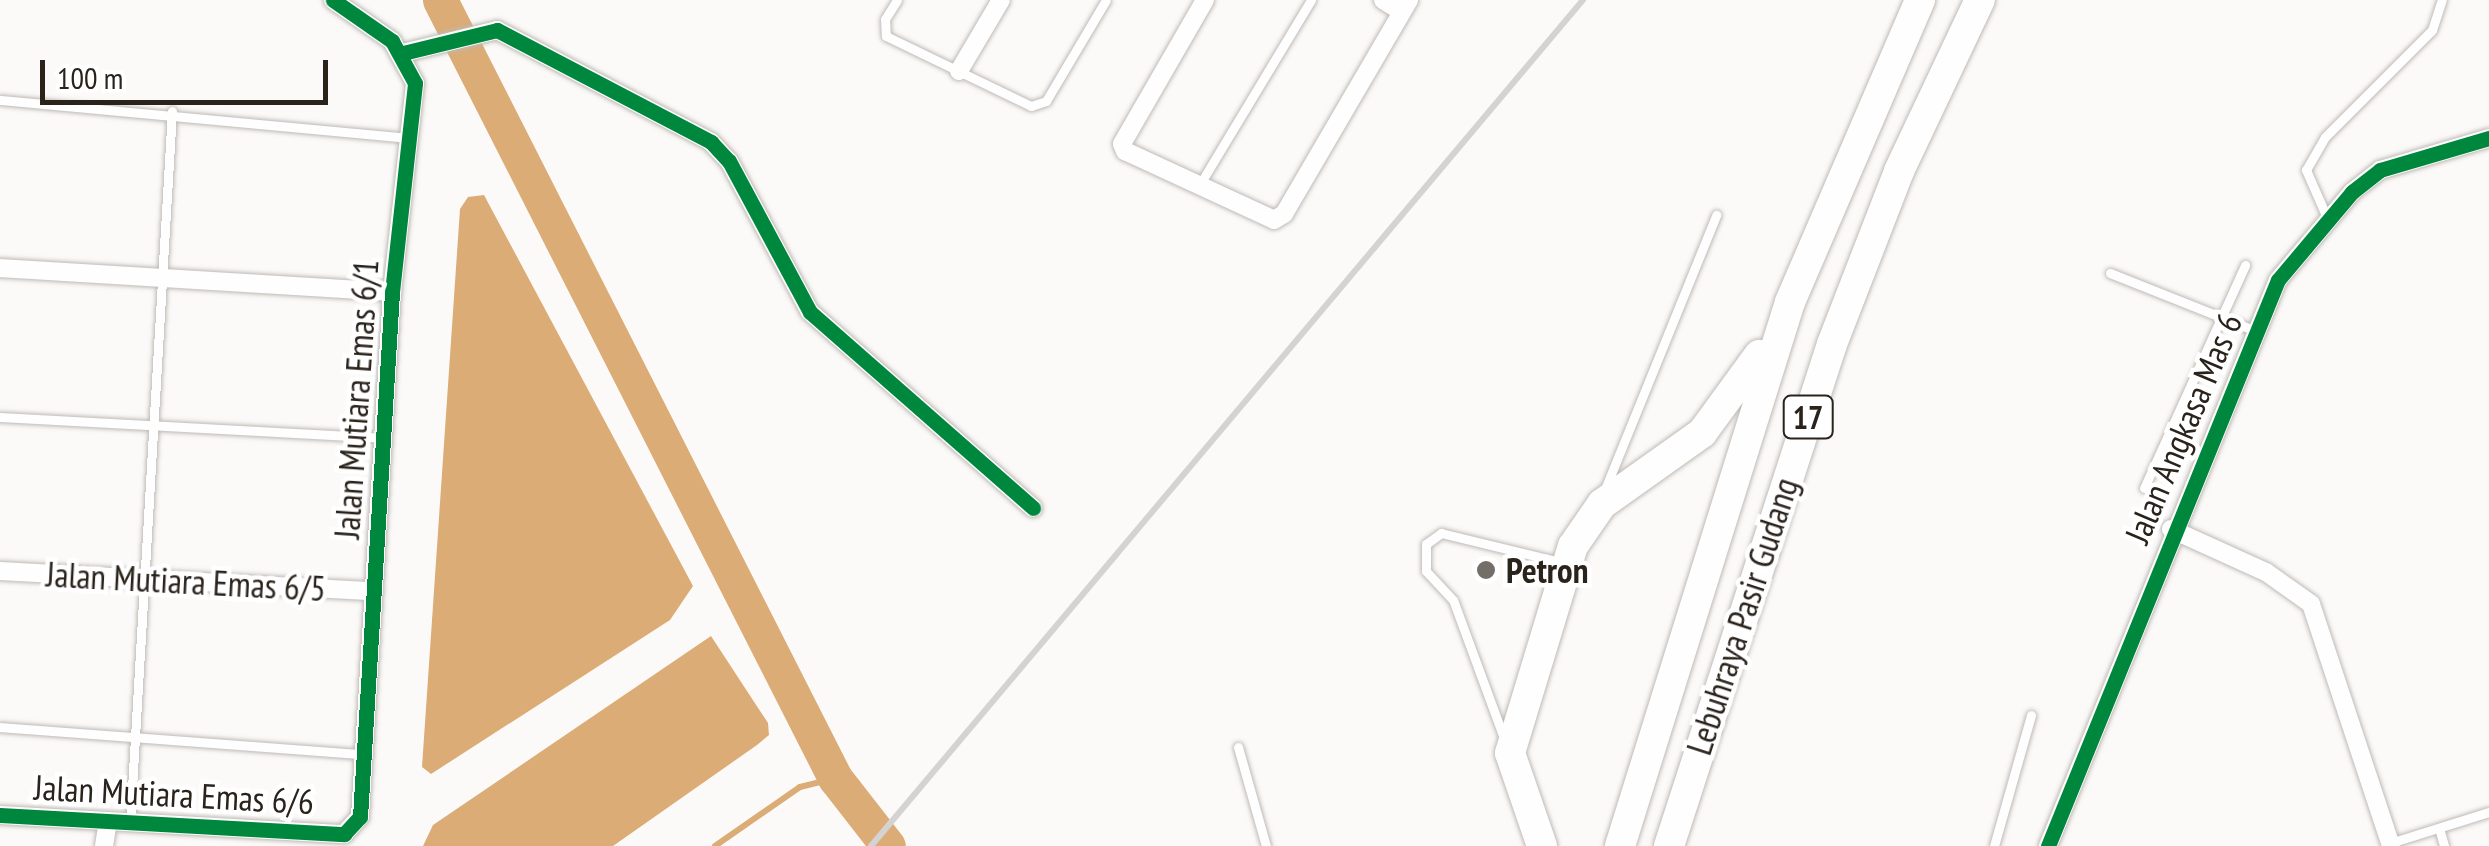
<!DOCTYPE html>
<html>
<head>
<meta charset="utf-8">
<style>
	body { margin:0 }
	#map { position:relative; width:2489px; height:846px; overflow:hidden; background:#fcfaf8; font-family:"PT Sans Narrow",sans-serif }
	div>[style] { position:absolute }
	.water>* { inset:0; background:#dbac76 }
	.stream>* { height:6px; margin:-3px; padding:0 3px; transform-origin:3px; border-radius:3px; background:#dbac76 }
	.river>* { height:35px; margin:-17.5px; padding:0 17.5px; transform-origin:17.5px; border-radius:17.5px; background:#dbac76 }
	.roads { filter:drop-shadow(0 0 2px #bebab6) drop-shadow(0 0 2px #bebab6) }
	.service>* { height:9px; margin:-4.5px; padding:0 4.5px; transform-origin:4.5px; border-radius:4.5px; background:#fffefe }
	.minor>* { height:18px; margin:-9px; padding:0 9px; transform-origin:9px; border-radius:9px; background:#fffefe }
	.trunk>* { height:30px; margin:-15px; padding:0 15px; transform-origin:15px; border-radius:15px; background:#fffefe }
	.rail>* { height:6px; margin:-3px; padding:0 3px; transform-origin:3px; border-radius:3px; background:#d4d3d2 }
	.cycleway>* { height:15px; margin:-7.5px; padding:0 7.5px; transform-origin:7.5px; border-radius:7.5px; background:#00873e }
	.dots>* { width:28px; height:28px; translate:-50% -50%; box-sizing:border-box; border:5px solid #fff; border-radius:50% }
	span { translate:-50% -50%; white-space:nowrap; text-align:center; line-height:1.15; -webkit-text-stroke:9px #fff; paint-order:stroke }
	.shield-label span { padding:2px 8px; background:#fff; border:2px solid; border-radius:8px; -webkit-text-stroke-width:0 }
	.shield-label { font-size:32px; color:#2a231c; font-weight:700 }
	.street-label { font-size:35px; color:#2a231c }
	.poi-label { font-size:35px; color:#2a231c; font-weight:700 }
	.left { translate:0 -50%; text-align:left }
	.scale { position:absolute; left:40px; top:60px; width:288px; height:45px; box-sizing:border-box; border:5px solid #2a231c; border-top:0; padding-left:12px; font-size:30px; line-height:35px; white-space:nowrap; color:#2a231c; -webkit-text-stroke:8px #fff; paint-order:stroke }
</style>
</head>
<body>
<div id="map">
	<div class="water">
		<div style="clip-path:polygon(484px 195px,693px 586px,670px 620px,431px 774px,422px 767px,460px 209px,468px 197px)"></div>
		<div style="clip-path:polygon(711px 636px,768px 723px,769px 735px,757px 745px,613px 846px,423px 846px,433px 825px)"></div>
	</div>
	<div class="stream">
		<div style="left:715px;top:846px;width:103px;rotate:-34.8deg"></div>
		<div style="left:800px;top:787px;width:36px;rotate:-14deg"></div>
	</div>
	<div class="river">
		<div style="left:440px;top:0;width:873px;rotate:63.08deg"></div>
		<div style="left:835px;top:778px;width:86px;rotate:52.1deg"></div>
	</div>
	<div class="roads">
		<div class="service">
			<div style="left:897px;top:0;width:22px;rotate:122deg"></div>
			<div style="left:885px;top:19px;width:17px;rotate:87deg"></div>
			<div style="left:886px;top:36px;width:161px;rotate:25.8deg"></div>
			<div style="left:1031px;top:106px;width:16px;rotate:-18deg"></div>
			<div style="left:1046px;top:101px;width:117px;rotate:-59.3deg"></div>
			<div style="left:0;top:100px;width:412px;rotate:5.3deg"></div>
			<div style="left:1200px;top:184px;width:215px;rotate:-58.9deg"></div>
			<div style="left:2328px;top:220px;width:55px;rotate:-113.7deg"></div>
			<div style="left:2306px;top:170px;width:38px;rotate:-60deg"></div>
			<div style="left:2325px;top:137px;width:151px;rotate:-45deg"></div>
			<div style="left:2432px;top:30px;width:32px;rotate:-72deg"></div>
			<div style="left:2110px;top:273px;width:157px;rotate:21.7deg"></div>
			<div style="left:0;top:417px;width:383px;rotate:3.1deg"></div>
			<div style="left:2144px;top:488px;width:245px;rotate:-65.6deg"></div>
			<div style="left:1605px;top:489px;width:296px;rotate:-67.9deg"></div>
			<div style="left:0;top:727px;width:362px;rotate:4.3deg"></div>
			<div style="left:1505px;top:741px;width:150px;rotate:-110.2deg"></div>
			<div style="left:1453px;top:600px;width:40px;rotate:-133deg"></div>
			<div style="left:1426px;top:571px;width:27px;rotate:-90deg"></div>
			<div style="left:1426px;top:544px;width:19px;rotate:-36deg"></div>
			<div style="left:1441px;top:533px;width:122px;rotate:13.7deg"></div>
			<div style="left:1238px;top:747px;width:103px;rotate:74.2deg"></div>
			<div style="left:130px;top:822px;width:712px;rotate:-86.62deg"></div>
			<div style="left:2439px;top:828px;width:19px;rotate:74deg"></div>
			<div style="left:2390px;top:843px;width:104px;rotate:-17.4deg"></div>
			<div style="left:1994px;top:846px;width:136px;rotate:-74.2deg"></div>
		</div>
		<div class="minor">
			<div style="left:1205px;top:0;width:166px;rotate:120deg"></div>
			<div style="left:1122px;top:144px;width:8px;rotate:67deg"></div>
			<div style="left:1125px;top:151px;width:164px;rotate:24.8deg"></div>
			<div style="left:1274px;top:220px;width:12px;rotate:-31deg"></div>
			<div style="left:1284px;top:214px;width:248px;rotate:-59.7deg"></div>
			<div style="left:1383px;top:0;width:22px;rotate:32deg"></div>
			<div style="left:403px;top:53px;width:97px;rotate:-13.7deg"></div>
			<div style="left:497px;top:30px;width:242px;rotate:27.6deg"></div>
			<div style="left:711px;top:142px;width:26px;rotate:47deg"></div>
			<div style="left:729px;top:161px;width:171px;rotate:61.8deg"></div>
			<div style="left:810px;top:312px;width:297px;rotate:41.3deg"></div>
			<div style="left:959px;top:71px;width:82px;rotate:-59.4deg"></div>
			<div style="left:0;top:268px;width:393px;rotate:3.5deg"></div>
			<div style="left:2171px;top:529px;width:104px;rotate:24.4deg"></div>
			<div style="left:2266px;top:572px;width:55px;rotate:35.4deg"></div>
			<div style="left:2311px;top:604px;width:255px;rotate:71.7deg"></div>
			<div style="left:0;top:571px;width:373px;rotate:3.1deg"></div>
			<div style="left:0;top:815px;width:345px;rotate:3.2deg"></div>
			<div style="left:344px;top:834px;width:23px;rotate:-47deg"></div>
			<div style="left:360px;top:817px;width:526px;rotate:-86.51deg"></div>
			<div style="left:392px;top:292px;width:210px;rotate:-83.7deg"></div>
			<div style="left:415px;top:83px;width:48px;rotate:-118.7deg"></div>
			<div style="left:392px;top:41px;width:72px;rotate:-145.2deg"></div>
			<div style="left:104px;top:846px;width:25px;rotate:-81deg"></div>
			<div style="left:2048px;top:846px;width:611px;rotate:-67.89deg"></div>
			<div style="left:2278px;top:280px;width:115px;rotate:-49.9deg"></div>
			<div style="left:2352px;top:192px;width:36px;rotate:-38deg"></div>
			<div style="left:2380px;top:170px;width:114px;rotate:-16.4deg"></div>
		</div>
		<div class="trunk">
			<div style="left:1542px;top:846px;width:98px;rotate:-109deg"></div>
			<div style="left:1510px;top:753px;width:216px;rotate:-73.1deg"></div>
			<div style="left:1573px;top:546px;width:51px;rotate:-55.4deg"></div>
			<div style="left:1602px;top:504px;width:123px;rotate:-35.4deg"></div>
			<div style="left:1702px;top:433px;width:97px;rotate:-53.8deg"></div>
			<div style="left:1620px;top:846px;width:570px;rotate:-72.65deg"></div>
			<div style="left:1790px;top:302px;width:329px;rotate:-66.7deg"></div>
			<div style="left:1669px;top:846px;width:528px;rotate:-72.01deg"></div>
			<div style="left:1832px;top:344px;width:186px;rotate:-68.8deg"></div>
			<div style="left:1899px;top:171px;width:189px;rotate:-64.7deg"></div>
		</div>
	</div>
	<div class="rail">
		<div style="left:871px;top:846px;width:1106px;rotate:-49.92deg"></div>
	</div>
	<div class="cycleway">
		<div style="left:403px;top:53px;width:97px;rotate:-13.7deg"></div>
		<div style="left:497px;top:30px;width:242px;rotate:27.6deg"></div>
		<div style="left:711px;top:142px;width:26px;rotate:47deg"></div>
		<div style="left:729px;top:161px;width:171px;rotate:61.8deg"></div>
		<div style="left:810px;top:312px;width:297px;rotate:41.3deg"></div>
		<div style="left:0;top:815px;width:345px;rotate:3.2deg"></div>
		<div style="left:344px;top:834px;width:23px;rotate:-47deg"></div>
		<div style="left:360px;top:817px;width:526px;rotate:-86.51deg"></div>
		<div style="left:392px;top:292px;width:210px;rotate:-83.7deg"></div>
		<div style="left:415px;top:83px;width:48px;rotate:-118.7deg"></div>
		<div style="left:392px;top:41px;width:72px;rotate:-145.2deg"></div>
		<div style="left:2048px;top:846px;width:611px;rotate:-67.89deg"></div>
		<div style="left:2278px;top:280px;width:115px;rotate:-49.9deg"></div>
		<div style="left:2352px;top:192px;width:36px;rotate:-38deg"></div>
		<div style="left:2380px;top:170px;width:114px;rotate:-16.4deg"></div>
	</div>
	<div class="dots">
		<div style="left:1486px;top:570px;background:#746e69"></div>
	</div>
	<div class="shield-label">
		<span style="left:1808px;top:417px">17</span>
	</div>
	<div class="street-label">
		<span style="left:356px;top:399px;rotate:-86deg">Jalan Mutiara Emas 6/1</span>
		<span style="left:2183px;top:428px;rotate:-67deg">Jalan Angkasa Mas 6</span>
		<span style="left:186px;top:581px;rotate:3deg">Jalan Mutiara Emas 6/5</span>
		<span style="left:1742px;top:616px;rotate:-72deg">Lebuhraya Pasir Gudang</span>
		<span style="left:174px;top:794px;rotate:3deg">Jalan Mutiara Emas 6/6</span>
	</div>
	<div class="poi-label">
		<span class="left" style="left:1506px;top:570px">Petron</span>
	</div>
	<div class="scale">100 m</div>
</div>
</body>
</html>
